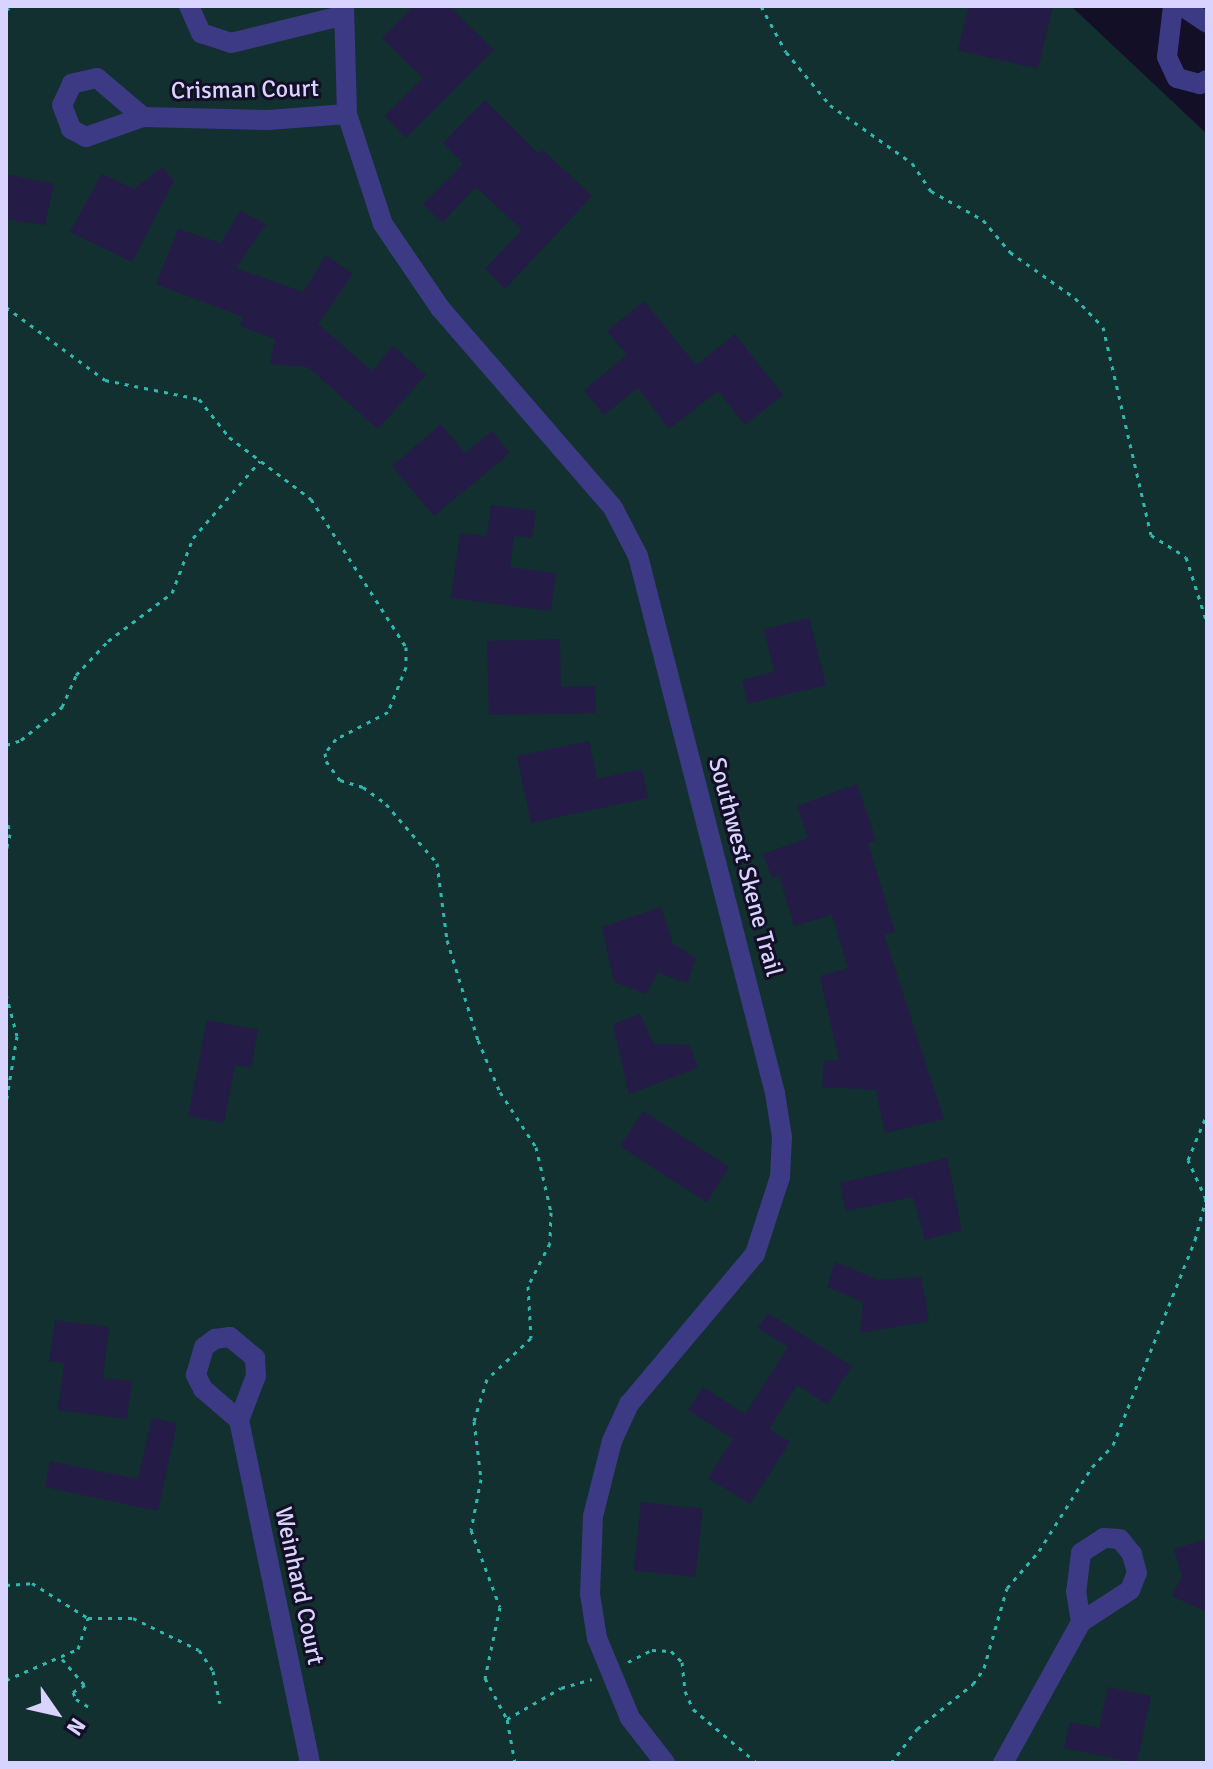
<!DOCTYPE html>
<html>
<head>
<meta charset="utf-8">
<style>
	body { margin:0 }
	#map { position:relative; width:1213px; height:1769px; overflow:hidden; background:#130f26; font-family:Signika,sans-serif }
	div>[style] { position:absolute }
	.green>* { inset:0; background:#12302f }
	.building>* { inset:0; background:#241b47; transform-origin:0 0 }
	.path>* { height:3px; margin-top:-1.5px; transform-origin:0; background:repeating-linear-gradient(90deg,#2fb8b0 0 4px,transparent 0 10px) }
	.minor>* { height:20px; margin:-10px; padding:0 10px; transform-origin:10px; border-radius:10px; background:#3d3a85 }
	span { translate:-50% -50%; white-space:nowrap; text-align:center; line-height:1.15; -webkit-text-stroke:6px #130f26; paint-order:stroke }
	.street-label { font-size:24px; color:#d9d4ff }
	.frame { position:absolute; inset:0; border:8px solid #d9d4ff; pointer-events:none }
	.north { position:absolute; left:16px; top:1673px; width:80px; height:80px; -webkit-text-stroke:6px #130f26; paint-order:stroke; rotate:124deg; font-size:22px; font-weight:700; line-height:32px; text-align:center; color:#d9d4ff }
	.north::after { content:''; display:block; margin:auto; width:28px; height:36px; background:#d9d4ff; clip-path:polygon(50% 0,100% 100%,50% 72%,0 100%) }
</style>
</head>
<body>
<div id="map">
	<div class="green">
		<div style="clip-path:polygon(6px 6px,1071px 6px,1207px 134px,1207px 1763px,6px 1763px)"></div>
	</div>
	<div class="building">
		<div style="clip-path:polygon(414px 6px,449px 6px,494px 50px,406px 138px,385px 116px,423px 78px,382px 38px)"></div>
		<div style="clip-path:polygon(969px 6px,1053px 6px,1038px 69px,958px 50px)"></div>
		<div style="clip-path:polygon(485px 100px,539px 154px,543px 150px,592px 196px,505px 289px,485px 269px,522px 230px,476px 187px,442px 223px,423px 204px,463px 164px,443px 143px)"></div>
		<div style="clip-path:polygon(162px 167px,174px 181px,132px 262px,70px 232px,102px 174px,134px 189px)"></div>
		<div style="clip-path:polygon(6px 174px,54px 184px,45px 225px,6px 219px)"></div>
		<div style="clip-path:polygon(240px 211px,266px 224px,236px 268px,303px 292px,326px 255px,353px 274px,318px 324px,372px 371px,393px 346px,426px 375px,378px 429px,308px 367px,270px 364px,275px 339px,240px 326px,243px 317px,156px 284px,178px 229px,221px 243px)"></div>
		<div style="clip-path:polygon(644px 301px,696px 365px,735px 334px,783px 395px,745px 425px,718px 391px,669px 429px,638px 388px,604px 415px,584px 390px,627px 355px,607px 331px)"></div>
		<div style="clip-path:polygon(441px 424px,465px 453px,492px 431px,510px 453px,434px 516px,392px 466px)"></div>
		<div style="clip-path:polygon(491px 505px,536px 511px,532px 538px,514px 536px,510px 567px,556px 573px,551px 611px,451px 598px,460px 533px,487px 536px)"></div>
		<div style="clip-path:polygon(809px 618px,826px 685px,748px 704px,742px 680px,774px 672px,764px 629px)"></div>
		<div style="clip-path:polygon(560px 639px,561px 687px,595px 686px,596px 713px,489px 715px,487px 641px)"></div>
		<div style="clip-path:polygon(589px 741px,597px 779px,642px 769px,648px 798px,531px 823px,517px 756px)"></div>
		<div style="clip-path:polygon(857px 784px,876px 840px,868px 843px,895px 932px,884px 935px,944px 1119px,885px 1133px,876px 1090px,822px 1087px,824px 1061px,839px 1060px,820px 976px,848px 968px,832px 915px,794px 926px,779px 875px,772px 878px,763px 854px,808px 838px,797px 806px)"></div>
		<div style="clip-path:polygon(661px 907px,673px 944px,696px 958px,687px 983px,658px 973px,646px 994px,614px 982px,602px 927px)"></div>
		<div style="clip-path:polygon(640px 1014px,654px 1044px,690px 1045px,698px 1068px,629px 1094px,613px 1024px)"></div>
		<div style="clip-path:polygon(207px 1020px,258px 1030px,251px 1068px,235px 1065px,224px 1123px,188px 1116px)"></div>
		<div style="left:643px;top:1111px;width:103px;height:42px;rotate:33deg"></div>
		<div style="clip-path:polygon(947px 1158px,962px 1230px,925px 1240px,913px 1197px,846px 1211px,840px 1183px)"></div>
		<div style="clip-path:polygon(835px 1262px,879px 1280px,921px 1277px,929px 1321px,860px 1333px,863px 1302px,827px 1287px)"></div>
		<div style="clip-path:polygon(768px 1313px,852px 1366px,827px 1404px,797px 1385px,769px 1429px,790px 1442px,750px 1504px,708px 1478px,733px 1439px,688px 1410px,703px 1387px,745px 1414px,788px 1347px,758px 1328px)"></div>
		<div style="clip-path:polygon(55px 1320px,109px 1327px,103px 1378px,132px 1381px,127px 1419px,58px 1410px,64px 1363px,49px 1361px)"></div>
		<div style="clip-path:polygon(152px 1418px,177px 1423px,158px 1511px,45px 1487px,50px 1461px,138px 1479px)"></div>
		<div style="left:641px;top:1502px;width:62px;height:69px;rotate:6deg"></div>
		<div style="clip-path:polygon(1207px 1539px,1207px 1612px,1172px 1596px,1182px 1576px,1174px 1549px)"></div>
		<div style="clip-path:polygon(1108px 1687px,1151px 1696px,1137px 1763px,1064px 1748px,1070px 1722px,1099px 1728px)"></div>
	</div>
	<div class="path">
		<div style="left:761px;top:6px;width:52px;rotate:61.5deg"></div>
		<div style="left:786px;top:52px;width:69px;rotate:50.3deg"></div>
		<div style="left:830px;top:105px;width:100px;rotate:35.3deg"></div>
		<div style="left:912px;top:163px;width:34px;rotate:56deg"></div>
		<div style="left:931px;top:191px;width:60px;rotate:29.1deg"></div>
		<div style="left:983px;top:220px;width:42px;rotate:49.8deg"></div>
		<div style="left:1010px;top:252px;width:80px;rotate:35.3deg"></div>
		<div style="left:1075px;top:298px;width:40px;rotate:46deg"></div>
		<div style="left:1103px;top:327px;width:213px;rotate:77deg"></div>
		<div style="left:1151px;top:535px;width:41px;rotate:32.2deg"></div>
		<div style="left:1186px;top:557px;width:69px;rotate:72.3deg"></div>
		<div style="left:6px;top:10px;width:8px;rotate:-30deg"></div>
		<div style="left:6px;top:307px;width:123px;rotate:36.4deg"></div>
		<div style="left:105px;top:380px;width:96px;rotate:11.4deg"></div>
		<div style="left:199px;top:399px;width:48px;rotate:51.7deg"></div>
		<div style="left:229px;top:437px;width:103px;rotate:37.1deg"></div>
		<div style="left:311px;top:499px;width:176px;rotate:57.3deg"></div>
		<div style="left:406px;top:647px;width:20px;rotate:90deg"></div>
		<div style="left:406px;top:667px;width:48px;rotate:111.8deg"></div>
		<div style="left:388px;top:712px;width:59px;rotate:152.6deg"></div>
		<div style="left:336px;top:739px;width:18px;rotate:128deg"></div>
		<div style="left:325px;top:753px;width:8px;rotate:83deg"></div>
		<div style="left:326px;top:761px;width:24px;rotate:54deg"></div>
		<div style="left:340px;top:780px;width:24px;rotate:17deg"></div>
		<div style="left:363px;top:787px;width:29px;rotate:36deg"></div>
		<div style="left:386px;top:804px;width:78px;rotate:49.2deg"></div>
		<div style="left:437px;top:863px;width:78px;rotate:82.6deg"></div>
		<div style="left:447px;top:940px;width:105px;rotate:72.8deg"></div>
		<div style="left:478px;top:1040px;width:56px;rotate:67.1deg"></div>
		<div style="left:500px;top:1092px;width:66px;rotate:56.8deg"></div>
		<div style="left:536px;top:1147px;width:67px;rotate:77deg"></div>
		<div style="left:551px;top:1212px;width:31px;rotate:92deg"></div>
		<div style="left:550px;top:1243px;width:48px;rotate:117.1deg"></div>
		<div style="left:528px;top:1286px;width:52px;rotate:86.7deg"></div>
		<div style="left:531px;top:1338px;width:60px;rotate:137deg"></div>
		<div style="left:487px;top:1379px;width:44px;rotate:107.2deg"></div>
		<div style="left:474px;top:1421px;width:58px;rotate:83.1deg"></div>
		<div style="left:481px;top:1479px;width:52px;rotate:101.1deg"></div>
		<div style="left:471px;top:1530px;width:82px;rotate:69.4deg"></div>
		<div style="left:500px;top:1607px;width:73px;rotate:101.9deg"></div>
		<div style="left:485px;top:1678px;width:47px;rotate:61.8deg"></div>
		<div style="left:6px;top:745px;width:16px;rotate:-18deg"></div>
		<div style="left:21px;top:740px;width:53px;rotate:-38.8deg"></div>
		<div style="left:62px;top:707px;width:35px;rotate:-66deg"></div>
		<div style="left:76px;top:675px;width:47px;rotate:-46.7deg"></div>
		<div style="left:108px;top:641px;width:80px;rotate:-36.9deg"></div>
		<div style="left:172px;top:593px;width:59px;rotate:-69.1deg"></div>
		<div style="left:193px;top:538px;width:102px;rotate:-49deg"></div>
		<div style="left:6px;top:815px;width:19px;rotate:78deg"></div>
		<div style="left:10px;top:834px;width:18px;rotate:103deg"></div>
		<div style="left:6px;top:994px;width:43px;rotate:75.3deg"></div>
		<div style="left:17px;top:1036px;width:68px;rotate:99.3deg"></div>
		<div style="left:6px;top:1585px;width:26px;rotate:-4deg"></div>
		<div style="left:32px;top:1583px;width:66px;rotate:32deg"></div>
		<div style="left:88px;top:1618px;width:45px"></div>
		<div style="left:133px;top:1618px;width:73px;rotate:25.9deg"></div>
		<div style="left:199px;top:1650px;width:25px;rotate:56deg"></div>
		<div style="left:213px;top:1671px;width:33px;rotate:78deg"></div>
		<div style="left:62px;top:1659px;width:35px;rotate:49deg"></div>
		<div style="left:85px;top:1685px;width:14px;rotate:150deg"></div>
		<div style="left:73px;top:1692px;width:8px;rotate:67deg"></div>
		<div style="left:76px;top:1699px;width:19px;rotate:32deg"></div>
		<div style="left:628px;top:1662px;width:27px;rotate:-27deg"></div>
		<div style="left:652px;top:1650px;width:19px;rotate:3deg"></div>
		<div style="left:671px;top:1651px;width:16px;rotate:45deg"></div>
		<div style="left:682px;top:1662px;width:29px;rotate:84deg"></div>
		<div style="left:685px;top:1691px;width:20px;rotate:66deg"></div>
		<div style="left:693px;top:1709px;width:84px;rotate:40.2deg"></div>
		<div style="left:6px;top:1680px;width:78px;rotate:-23.3deg"></div>
		<div style="left:78px;top:1649px;width:33px;rotate:-72deg"></div>
		<div style="left:515px;top:1763px;width:45px;rotate:-100.3deg"></div>
		<div style="left:507px;top:1719px;width:62px;rotate:-29.9deg"></div>
		<div style="left:561px;top:1688px;width:32px;rotate:-16deg"></div>
		<div style="left:891px;top:1763px;width:43px;rotate:-52.6deg"></div>
		<div style="left:917px;top:1729px;width:72px;rotate:-38.8deg"></div>
		<div style="left:973px;top:1684px;width:19px;rotate:-55deg"></div>
		<div style="left:984px;top:1668px;width:83px;rotate:-74deg"></div>
		<div style="left:1007px;top:1588px;width:49px;rotate:-49.1deg"></div>
		<div style="left:1039px;top:1551px;width:99px;rotate:-57.8deg"></div>
		<div style="left:1092px;top:1467px;width:30px;rotate:-46deg"></div>
		<div style="left:1113px;top:1445px;width:221px;rotate:-68.2deg"></div>
		<div style="left:1195px;top:1240px;width:42px;rotate:-75deg"></div>
		<div style="left:1206px;top:1199px;width:43px;rotate:-114.8deg"></div>
		<div style="left:1188px;top:1160px;width:50px;rotate:-67.6deg"></div>
	</div>
	<div class="minor">
		<div style="left:189px;top:6px;width:30px;rotate:66deg"></div>
		<div style="left:201px;top:33px;width:32px;rotate:18deg"></div>
		<div style="left:231px;top:43px;width:113px;rotate:-13.8deg"></div>
		<div style="left:344px;top:6px;width:108px;rotate:88.4deg"></div>
		<div style="left:347px;top:114px;width:116px;rotate:71.9deg"></div>
		<div style="left:383px;top:224px;width:102px;rotate:55.8deg"></div>
		<div style="left:440px;top:308px;width:264px;rotate:49.1deg"></div>
		<div style="left:613px;top:508px;width:54px;rotate:62.5deg"></div>
		<div style="left:638px;top:556px;width:554px;rotate:75.69deg"></div>
		<div style="left:775px;top:1093px;width:45px;rotate:81deg"></div>
		<div style="left:782px;top:1137px;width:40px;rotate:92.9deg"></div>
		<div style="left:780px;top:1177px;width:81px;rotate:108deg"></div>
		<div style="left:755px;top:1254px;width:196px;rotate:130deg"></div>
		<div style="left:629px;top:1404px;width:41px;rotate:114.7deg"></div>
		<div style="left:612px;top:1441px;width:77px;rotate:104.2deg"></div>
		<div style="left:593px;top:1516px;width:78px;rotate:92.2deg"></div>
		<div style="left:590px;top:1594px;width:45px;rotate:81deg"></div>
		<div style="left:597px;top:1638px;width:87px;rotate:67.6deg"></div>
		<div style="left:630px;top:1718px;width:57px;rotate:52.1deg"></div>
		<div style="left:1173px;top:6px;width:51px;rotate:96.7deg"></div>
		<div style="left:1167px;top:57px;width:23px;rotate:65deg"></div>
		<div style="left:1177px;top:78px;width:24px;rotate:15deg"></div>
		<div style="left:1200px;top:84px;width:8px;rotate:-30deg"></div>
		<div style="left:1182px;top:6px;width:30px;rotate:34deg"></div>
		<div style="left:143px;top:117px;width:60px;rotate:-139.7deg"></div>
		<div style="left:97px;top:78px;width:26px;rotate:167deg"></div>
		<div style="left:72px;top:84px;width:23px;rotate:115deg"></div>
		<div style="left:62px;top:105px;width:26px;rotate:69deg"></div>
		<div style="left:71px;top:129px;width:17px;rotate:28deg"></div>
		<div style="left:86px;top:137px;width:60px;rotate:-19.3deg"></div>
		<div style="left:143px;top:117px;width:125px;rotate:1.4deg"></div>
		<div style="left:268px;top:120px;width:79px;rotate:-4.3deg"></div>
		<div style="left:239px;top:1420px;width:48px;rotate:-139.3deg"></div>
		<div style="left:203px;top:1389px;width:16px;rotate:-117deg"></div>
		<div style="left:196px;top:1375px;width:29px;rotate:-74deg"></div>
		<div style="left:204px;top:1347px;width:14px;rotate:-36deg"></div>
		<div style="left:215px;top:1339px;width:15px;rotate:-8deg"></div>
		<div style="left:230px;top:1337px;width:33px;rotate:40deg"></div>
		<div style="left:255px;top:1358px;width:18px;rotate:87deg"></div>
		<div style="left:256px;top:1376px;width:47px;rotate:111.1deg"></div>
		<div style="left:239px;top:1420px;width:350px;rotate:78.3deg"></div>
		<div style="left:1003px;top:1763px;width:161px;rotate:-61deg"></div>
		<div style="left:1081px;top:1622px;width:59px;rotate:-33.1deg"></div>
		<div style="left:1130px;top:1590px;width:18px;rotate:-68deg"></div>
		<div style="left:1137px;top:1573px;width:20px;rotate:-105deg"></div>
		<div style="left:1132px;top:1554px;width:19px;rotate:-129deg"></div>
		<div style="left:1120px;top:1539px;width:16px;rotate:-176deg"></div>
		<div style="left:1104px;top:1538px;width:27px;rotate:147deg"></div>
		<div style="left:1081px;top:1553px;width:38px;rotate:97deg"></div>
		<div style="left:1076px;top:1591px;width:31px;rotate:81deg"></div>
	</div>
	<div class="street-label">
		<span style="left:245px;top:90px;rotate:-1deg">Crisman Court</span>
		<span style="left:745px;top:867px;rotate:75deg">Southwest Skene Trail</span>
		<span style="left:299px;top:1586px;rotate:78deg">Weinhard Court</span>
	</div>
	<div class="frame"></div>
	<div class="north">N</div>
</div>
</body>
</html>
